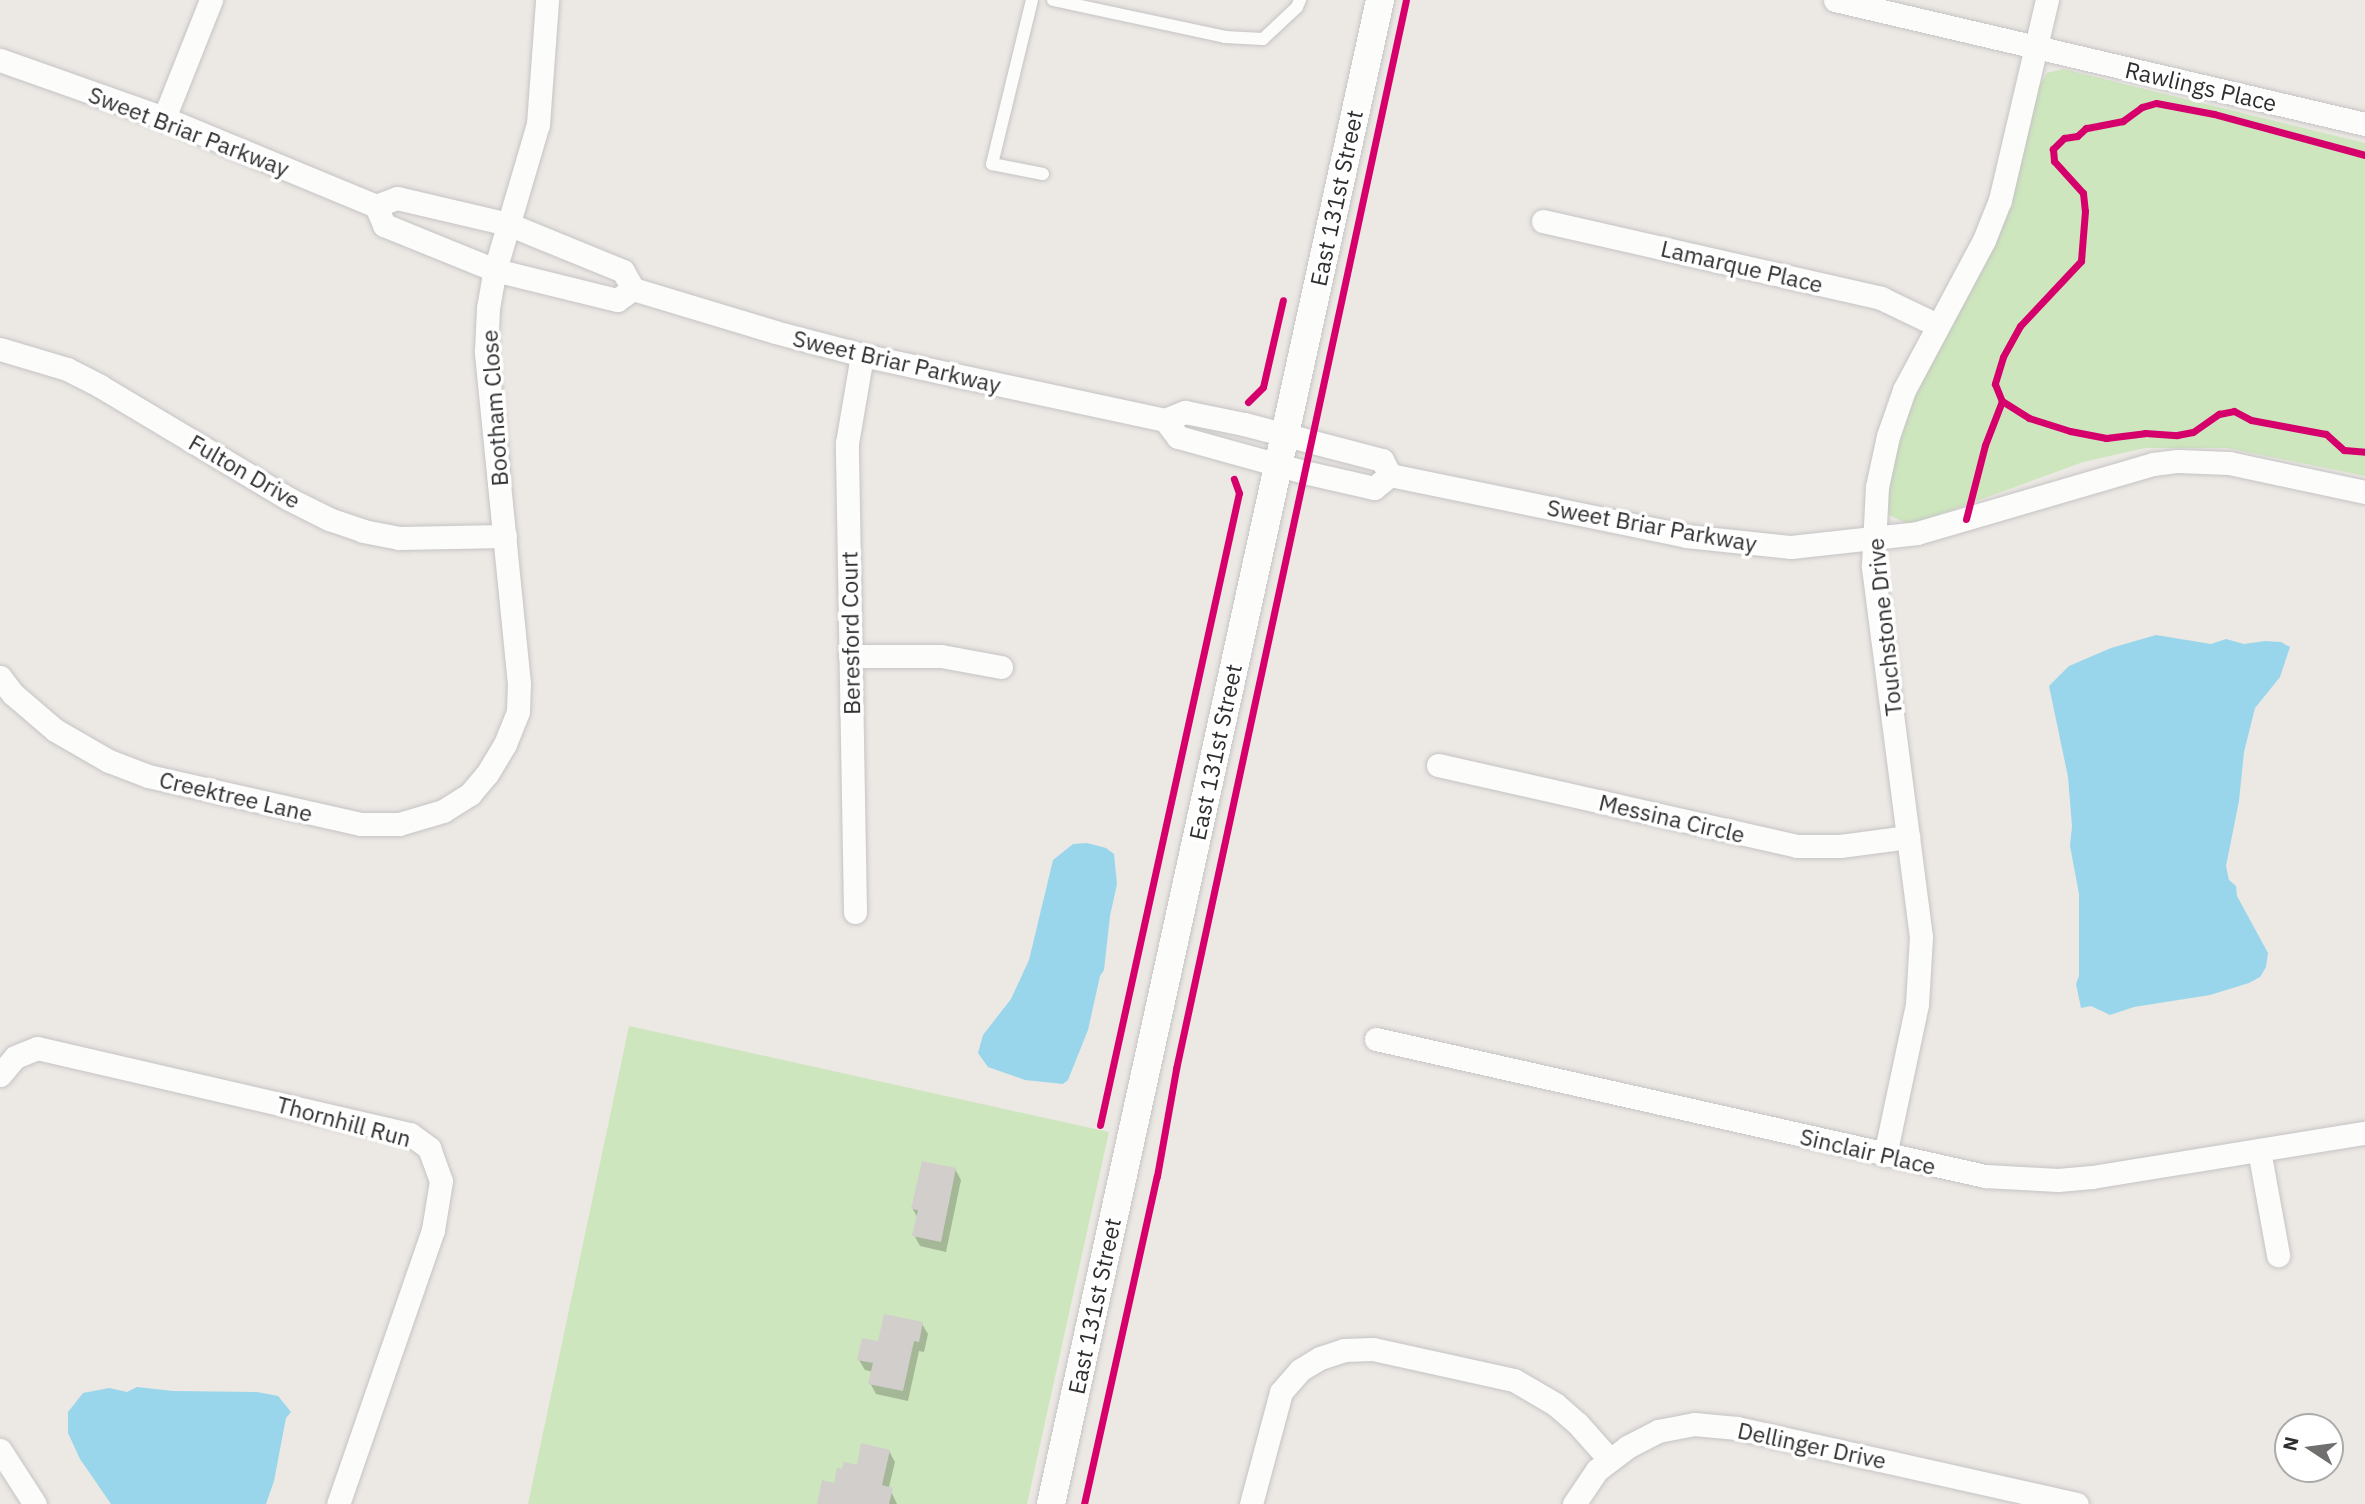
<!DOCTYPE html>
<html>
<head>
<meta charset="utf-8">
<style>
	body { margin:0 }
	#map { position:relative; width:2365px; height:1504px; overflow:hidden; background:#ece8e4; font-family:"IBM Plex Sans",sans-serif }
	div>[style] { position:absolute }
	.green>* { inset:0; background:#cee6be }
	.water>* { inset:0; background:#99d6ec }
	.shadow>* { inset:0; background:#0003 }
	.building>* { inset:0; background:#d1cecb }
	.roads { filter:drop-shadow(0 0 2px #c5c4c5) drop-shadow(0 0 2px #c5c4c5) }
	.service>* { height:12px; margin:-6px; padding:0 6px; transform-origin:6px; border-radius:6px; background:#fcfcfb }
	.minor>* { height:23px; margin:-11.5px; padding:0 11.5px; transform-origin:11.5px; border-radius:11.5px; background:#fcfcfb }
	.tertiary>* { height:28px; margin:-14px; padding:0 14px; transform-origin:14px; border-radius:14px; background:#fcfcfb }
	.cycleway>* { height:7px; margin:-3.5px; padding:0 3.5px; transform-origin:3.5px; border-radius:3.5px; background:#d6006c }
	span { translate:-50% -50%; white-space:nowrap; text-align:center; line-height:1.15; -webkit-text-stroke:7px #fff; paint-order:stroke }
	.street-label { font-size:23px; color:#2e2e2e }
	.north { position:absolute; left:2274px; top:1413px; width:70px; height:70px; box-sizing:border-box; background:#fff; border:2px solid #ababab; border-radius:50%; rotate:283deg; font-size:19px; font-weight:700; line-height:28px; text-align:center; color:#2e2e2e }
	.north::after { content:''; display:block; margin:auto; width:24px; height:32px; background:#706f6e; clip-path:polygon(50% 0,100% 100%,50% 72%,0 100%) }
</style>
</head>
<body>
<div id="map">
	<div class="green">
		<div style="clip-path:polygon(2063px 69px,2365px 143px,2365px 476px,2227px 448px,2145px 448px,2083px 462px,1919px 522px,1906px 523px,1889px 515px,1888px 477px,1923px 372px,1962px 306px,2018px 176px,2039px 86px,2047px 73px)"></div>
		<div style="clip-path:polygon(629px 1026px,1109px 1132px,1027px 1504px,528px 1504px)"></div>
	</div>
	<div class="water">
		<div style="clip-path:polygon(2156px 635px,2211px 644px,2226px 639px,2244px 644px,2265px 641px,2281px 642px,2290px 647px,2280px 677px,2255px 708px,2244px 752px,2239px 801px,2226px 866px,2229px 880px,2236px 886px,2237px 896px,2268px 953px,2266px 967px,2260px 977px,2249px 983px,2210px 995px,2134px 1007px,2110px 1015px,2091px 1006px,2081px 1008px,2076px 984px,2079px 976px,2079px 894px,2070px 846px,2072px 826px,2068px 777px,2049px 686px,2069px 666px,2111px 648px)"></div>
		<div style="clip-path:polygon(1087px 843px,1106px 848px,1114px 854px,1117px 884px,1110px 916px,1104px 970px,1100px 976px,1088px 1030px,1068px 1080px,1063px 1084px,1025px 1080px,988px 1067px,978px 1053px,983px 1035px,1011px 999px,1029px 960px,1053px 860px,1073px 844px)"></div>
		<div style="clip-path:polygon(137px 1387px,173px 1391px,257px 1392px,278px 1396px,291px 1412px,286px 1418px,274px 1481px,266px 1504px,111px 1504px,80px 1459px,68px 1433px,68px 1412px,83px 1393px,109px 1388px,127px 1392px)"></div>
	</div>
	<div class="shadow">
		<div style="clip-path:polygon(955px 1169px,961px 1180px,946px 1252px,920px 1246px,914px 1235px,918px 1218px,912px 1208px)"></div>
		<div style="clip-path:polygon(922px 1324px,928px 1334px,924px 1352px,919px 1351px,908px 1401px,876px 1394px,870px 1383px,873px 1372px,865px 1370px,859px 1360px,880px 1343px)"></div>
		<div style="clip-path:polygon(889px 1451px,895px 1462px,889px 1487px,897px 1504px,820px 1504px,835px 1485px,858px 1467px)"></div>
	</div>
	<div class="building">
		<div style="clip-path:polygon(922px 1161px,956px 1168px,941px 1242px,912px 1236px,918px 1210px,911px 1209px)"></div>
		<div style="clip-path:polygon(884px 1314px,923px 1322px,919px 1342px,914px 1341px,903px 1391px,868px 1384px,873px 1363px,857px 1360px,862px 1338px,878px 1341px)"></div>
		<div style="clip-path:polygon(861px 1443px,890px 1450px,882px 1485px,893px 1488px,889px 1504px,817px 1504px,822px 1480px,834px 1483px,837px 1468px,842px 1469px,844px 1462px,857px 1465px)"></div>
	</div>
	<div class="roads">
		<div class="service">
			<div style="left:1032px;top:0;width:169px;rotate:103.7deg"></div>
			<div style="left:992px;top:164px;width:52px;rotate:11.1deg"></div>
			<div style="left:1053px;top:0;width:176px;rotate:12.1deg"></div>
			<div style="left:1225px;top:37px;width:38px;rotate:3deg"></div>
			<div style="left:1263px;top:39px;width:47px;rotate:-43.3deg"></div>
			<div style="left:1297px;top:7px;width:8px;rotate:-67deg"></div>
		</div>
		<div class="minor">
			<div style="left:1835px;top:0;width:544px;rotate:13.17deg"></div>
			<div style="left:0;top:60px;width:174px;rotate:19.5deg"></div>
			<div style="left:164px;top:118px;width:230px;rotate:22.5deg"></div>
			<div style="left:376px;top:206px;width:22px;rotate:-21deg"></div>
			<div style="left:397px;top:198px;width:114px;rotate:13.2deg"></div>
			<div style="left:508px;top:224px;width:124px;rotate:22.2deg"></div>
			<div style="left:623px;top:271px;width:21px;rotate:61deg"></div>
			<div style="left:633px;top:289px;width:148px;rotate:16.8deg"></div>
			<div style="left:775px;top:332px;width:90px;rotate:14.8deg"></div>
			<div style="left:862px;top:355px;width:310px;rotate:12.1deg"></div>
			<div style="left:1165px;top:420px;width:22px;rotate:-22deg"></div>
			<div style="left:1185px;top:412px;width:60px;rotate:11.5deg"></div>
			<div style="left:1244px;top:424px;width:143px;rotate:14.6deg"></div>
			<div style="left:1382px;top:460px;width:17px;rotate:62deg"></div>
			<div style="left:164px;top:118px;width:127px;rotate:-68.3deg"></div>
			<div style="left:376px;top:206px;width:21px;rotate:67deg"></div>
			<div style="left:384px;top:225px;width:120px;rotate:22.1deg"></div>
			<div style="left:495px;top:270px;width:126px;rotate:13.8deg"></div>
			<div style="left:617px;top:300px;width:19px;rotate:-35deg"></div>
			<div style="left:1543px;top:221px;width:347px;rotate:12.8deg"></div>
			<div style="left:1881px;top:298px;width:62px;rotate:25.7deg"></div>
			<div style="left:0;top:349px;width:70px;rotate:16.6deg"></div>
			<div style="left:67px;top:369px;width:37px;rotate:27deg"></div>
			<div style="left:100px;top:386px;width:220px;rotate:30.9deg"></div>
			<div style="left:289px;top:499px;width:45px;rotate:26.6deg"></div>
			<div style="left:329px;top:519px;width:36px;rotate:19deg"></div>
			<div style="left:363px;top:531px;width:37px;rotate:11deg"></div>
			<div style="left:399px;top:538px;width:106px;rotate:-1.1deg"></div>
			<div style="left:1165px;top:420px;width:21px;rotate:53deg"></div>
			<div style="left:1178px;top:437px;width:131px;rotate:15.5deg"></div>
			<div style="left:1304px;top:472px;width:72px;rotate:12.9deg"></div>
			<div style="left:1374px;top:488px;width:21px;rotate:-39deg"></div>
			<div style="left:1390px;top:475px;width:302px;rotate:11.6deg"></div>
			<div style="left:1686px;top:536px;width:106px;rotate:6deg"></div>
			<div style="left:1791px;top:547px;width:127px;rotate:-6.3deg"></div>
			<div style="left:1917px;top:533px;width:246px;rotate:-16.3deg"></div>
			<div style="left:2153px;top:464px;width:25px;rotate:-7deg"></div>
			<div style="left:2178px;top:461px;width:51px;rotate:2.2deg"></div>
			<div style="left:2229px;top:463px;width:139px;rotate:12deg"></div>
			<div style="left:850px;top:656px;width:91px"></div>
			<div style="left:941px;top:656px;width:61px;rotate:10.4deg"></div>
			<div style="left:0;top:677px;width:21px;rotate:53deg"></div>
			<div style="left:13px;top:694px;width:55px;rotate:40.6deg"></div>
			<div style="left:55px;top:730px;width:62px;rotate:29.9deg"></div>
			<div style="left:109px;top:761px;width:42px;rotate:21deg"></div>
			<div style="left:148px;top:776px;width:218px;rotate:12.7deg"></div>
			<div style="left:361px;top:824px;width:38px"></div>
			<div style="left:399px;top:824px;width:46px;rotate:-16.5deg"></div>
			<div style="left:443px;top:811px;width:32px;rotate:-32deg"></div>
			<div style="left:470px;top:794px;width:26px;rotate:-50deg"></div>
			<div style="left:487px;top:774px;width:35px;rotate:-59deg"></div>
			<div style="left:505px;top:744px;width:35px;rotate:-68deg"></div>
			<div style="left:518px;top:711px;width:27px;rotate:-88deg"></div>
			<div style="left:519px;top:684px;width:335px;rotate:-95.7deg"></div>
			<div style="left:486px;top:351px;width:43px;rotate:-87.3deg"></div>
			<div style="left:488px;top:308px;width:39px;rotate:-80deg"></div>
			<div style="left:495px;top:270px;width:152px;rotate:-73.6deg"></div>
			<div style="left:538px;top:124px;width:124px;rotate:-85.8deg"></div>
			<div style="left:1438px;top:765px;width:368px;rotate:12.7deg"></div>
			<div style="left:1797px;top:846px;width:43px"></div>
			<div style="left:1840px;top:846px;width:69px;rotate:-7.5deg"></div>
			<div style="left:855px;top:912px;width:469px;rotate:-91deg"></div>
			<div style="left:847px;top:443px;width:89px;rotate:-80.3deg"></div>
			<div style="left:1376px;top:1039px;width:624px;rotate:12.68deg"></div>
			<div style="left:1985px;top:1176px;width:73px;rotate:3.1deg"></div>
			<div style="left:2058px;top:1180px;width:34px;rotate:-5deg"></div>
			<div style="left:2092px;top:1177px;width:277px;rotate:-9.2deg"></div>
			<div style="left:0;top:1075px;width:23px;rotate:-50deg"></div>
			<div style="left:15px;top:1057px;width:24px;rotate:-22deg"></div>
			<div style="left:37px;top:1048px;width:383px;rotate:13deg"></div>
			<div style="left:410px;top:1134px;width:24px;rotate:36deg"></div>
			<div style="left:429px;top:1148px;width:35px;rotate:70deg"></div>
			<div style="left:441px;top:1181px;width:50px;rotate:99.3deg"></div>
			<div style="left:433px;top:1230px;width:290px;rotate:109.1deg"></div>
			<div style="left:2259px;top:1150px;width:107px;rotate:79.7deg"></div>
			<div style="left:1885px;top:1155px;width:154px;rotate:-78deg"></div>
			<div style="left:1917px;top:1004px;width:67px;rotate:-86.6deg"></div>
			<div style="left:1921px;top:937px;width:375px;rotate:-97.4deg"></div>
			<div style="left:1873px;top:565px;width:78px;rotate:-87.1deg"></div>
			<div style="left:1877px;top:487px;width:52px;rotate:-77.8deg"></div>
			<div style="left:1888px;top:436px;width:49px;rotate:-70.8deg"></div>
			<div style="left:1904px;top:390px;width:170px;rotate:-61.9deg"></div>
			<div style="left:1984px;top:240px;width:43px;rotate:-68.2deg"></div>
			<div style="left:2000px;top:200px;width:205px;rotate:-76.8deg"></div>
			<div style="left:0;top:1450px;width:64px;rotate:57.1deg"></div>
			<div style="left:1251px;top:1504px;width:116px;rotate:-75deg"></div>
			<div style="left:1281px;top:1392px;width:29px;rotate:-49deg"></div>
			<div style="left:1300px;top:1370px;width:23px;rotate:-31deg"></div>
			<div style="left:1320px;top:1358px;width:25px;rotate:-18deg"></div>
			<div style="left:1344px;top:1350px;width:29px;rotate:-2deg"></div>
			<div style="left:1373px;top:1349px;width:144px;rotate:12.4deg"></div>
			<div style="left:1514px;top:1380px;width:48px;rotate:30.3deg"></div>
			<div style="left:1555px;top:1404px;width:30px;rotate:41deg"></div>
			<div style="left:1578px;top:1424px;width:48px;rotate:48.4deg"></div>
			<div style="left:1574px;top:1504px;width:41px;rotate:-55.9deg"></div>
			<div style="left:1597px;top:1470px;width:38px;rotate:-37deg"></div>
			<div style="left:1627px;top:1447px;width:35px;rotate:-27deg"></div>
			<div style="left:1658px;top:1431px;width:37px;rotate:-11deg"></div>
			<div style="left:1694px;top:1424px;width:43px;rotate:5.3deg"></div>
			<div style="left:1737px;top:1428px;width:348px;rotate:12.6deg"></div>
		</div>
		<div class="tertiary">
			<div style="left:1051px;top:1504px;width:1540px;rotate:-77.66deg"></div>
		</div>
	</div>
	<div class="cycleway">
		<div style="left:2365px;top:155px;width:156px;rotate:-164.8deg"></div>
		<div style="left:2214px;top:114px;width:59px;rotate:-169.3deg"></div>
		<div style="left:2156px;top:103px;width:15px;rotate:164deg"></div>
		<div style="left:2142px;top:107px;width:24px;rotate:144deg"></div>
		<div style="left:2123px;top:121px;width:38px;rotate:169deg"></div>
		<div style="left:2086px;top:128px;width:12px;rotate:138deg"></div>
		<div style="left:2077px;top:136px;width:13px;rotate:171deg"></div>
		<div style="left:2064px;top:138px;width:16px;rotate:135deg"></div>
		<div style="left:2053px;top:149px;width:12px;rotate:85deg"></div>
		<div style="left:2054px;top:161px;width:43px;rotate:47.8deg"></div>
		<div style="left:2083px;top:193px;width:18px;rotate:84deg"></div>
		<div style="left:2085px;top:211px;width:50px;rotate:94.6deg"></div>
		<div style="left:2081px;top:261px;width:89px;rotate:133.2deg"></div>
		<div style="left:2020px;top:326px;width:35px;rotate:119deg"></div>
		<div style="left:2003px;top:357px;width:28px;rotate:107deg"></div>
		<div style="left:1995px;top:384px;width:18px;rotate:68deg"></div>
		<div style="left:2002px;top:401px;width:32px;rotate:32deg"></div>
		<div style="left:2029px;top:418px;width:43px;rotate:17.6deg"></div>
		<div style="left:2070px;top:431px;width:37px;rotate:11deg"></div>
		<div style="left:2106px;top:438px;width:39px;rotate:-7deg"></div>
		<div style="left:2145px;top:433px;width:32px;rotate:4deg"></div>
		<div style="left:2177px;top:435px;width:16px;rotate:-11deg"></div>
		<div style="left:2193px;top:432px;width:32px;rotate:-35deg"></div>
		<div style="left:2219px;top:414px;width:15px;rotate:-11deg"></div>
		<div style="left:2234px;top:411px;width:19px;rotate:28deg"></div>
		<div style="left:2251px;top:420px;width:76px;rotate:10.6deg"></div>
		<div style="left:2326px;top:434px;width:24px;rotate:42deg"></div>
		<div style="left:2344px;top:450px;width:21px;rotate:5deg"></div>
		<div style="left:1248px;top:402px;width:21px;rotate:-45deg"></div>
		<div style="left:1263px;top:387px;width:89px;rotate:-77.1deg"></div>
		<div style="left:1966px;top:519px;width:76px;rotate:-75.6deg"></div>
		<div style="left:1985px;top:445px;width:47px;rotate:-68.9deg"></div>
		<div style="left:1100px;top:1125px;width:647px;rotate:-77.6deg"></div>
		<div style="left:1239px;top:493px;width:15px;rotate:-110deg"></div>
		<div style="left:1084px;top:1504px;width:336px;rotate:-77.5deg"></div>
		<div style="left:1157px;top:1176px;width:109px;rotate:-79.9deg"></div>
		<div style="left:1176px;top:1069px;width:1093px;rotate:-77.86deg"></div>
	</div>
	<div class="street-label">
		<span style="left:2201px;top:86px;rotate:13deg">Rawlings Place</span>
		<span style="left:189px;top:131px;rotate:21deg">Sweet Briar Parkway</span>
		<span style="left:1336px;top:198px;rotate:-78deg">East 131st Street</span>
		<span style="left:1742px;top:266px;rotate:13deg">Lamarque Place</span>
		<span style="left:897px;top:361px;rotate:13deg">Sweet Briar Parkway</span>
		<span style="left:494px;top:408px;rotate:-94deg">Bootham Close</span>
		<span style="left:245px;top:471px;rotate:30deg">Fulton Drive</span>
		<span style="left:1652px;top:525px;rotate:10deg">Sweet Briar Parkway</span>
		<span style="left:1884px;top:627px;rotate:-96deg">Touchstone Drive</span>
		<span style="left:850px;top:633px;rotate:-91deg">Beresford Court</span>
		<span style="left:1215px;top:752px;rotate:-78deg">East 131st Street</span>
		<span style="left:236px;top:796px;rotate:13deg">Creektree Lane</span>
		<span style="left:1672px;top:818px;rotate:13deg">Messina Circle</span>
		<span style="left:344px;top:1121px;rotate:15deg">Thornhill Run</span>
		<span style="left:1868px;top:1151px;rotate:13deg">Sinclair Place</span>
		<span style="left:1094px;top:1306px;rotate:-78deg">East 131st Street</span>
		<span style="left:1812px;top:1445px;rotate:12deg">Dellinger Drive</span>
	</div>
	<div class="north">N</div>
</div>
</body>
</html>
